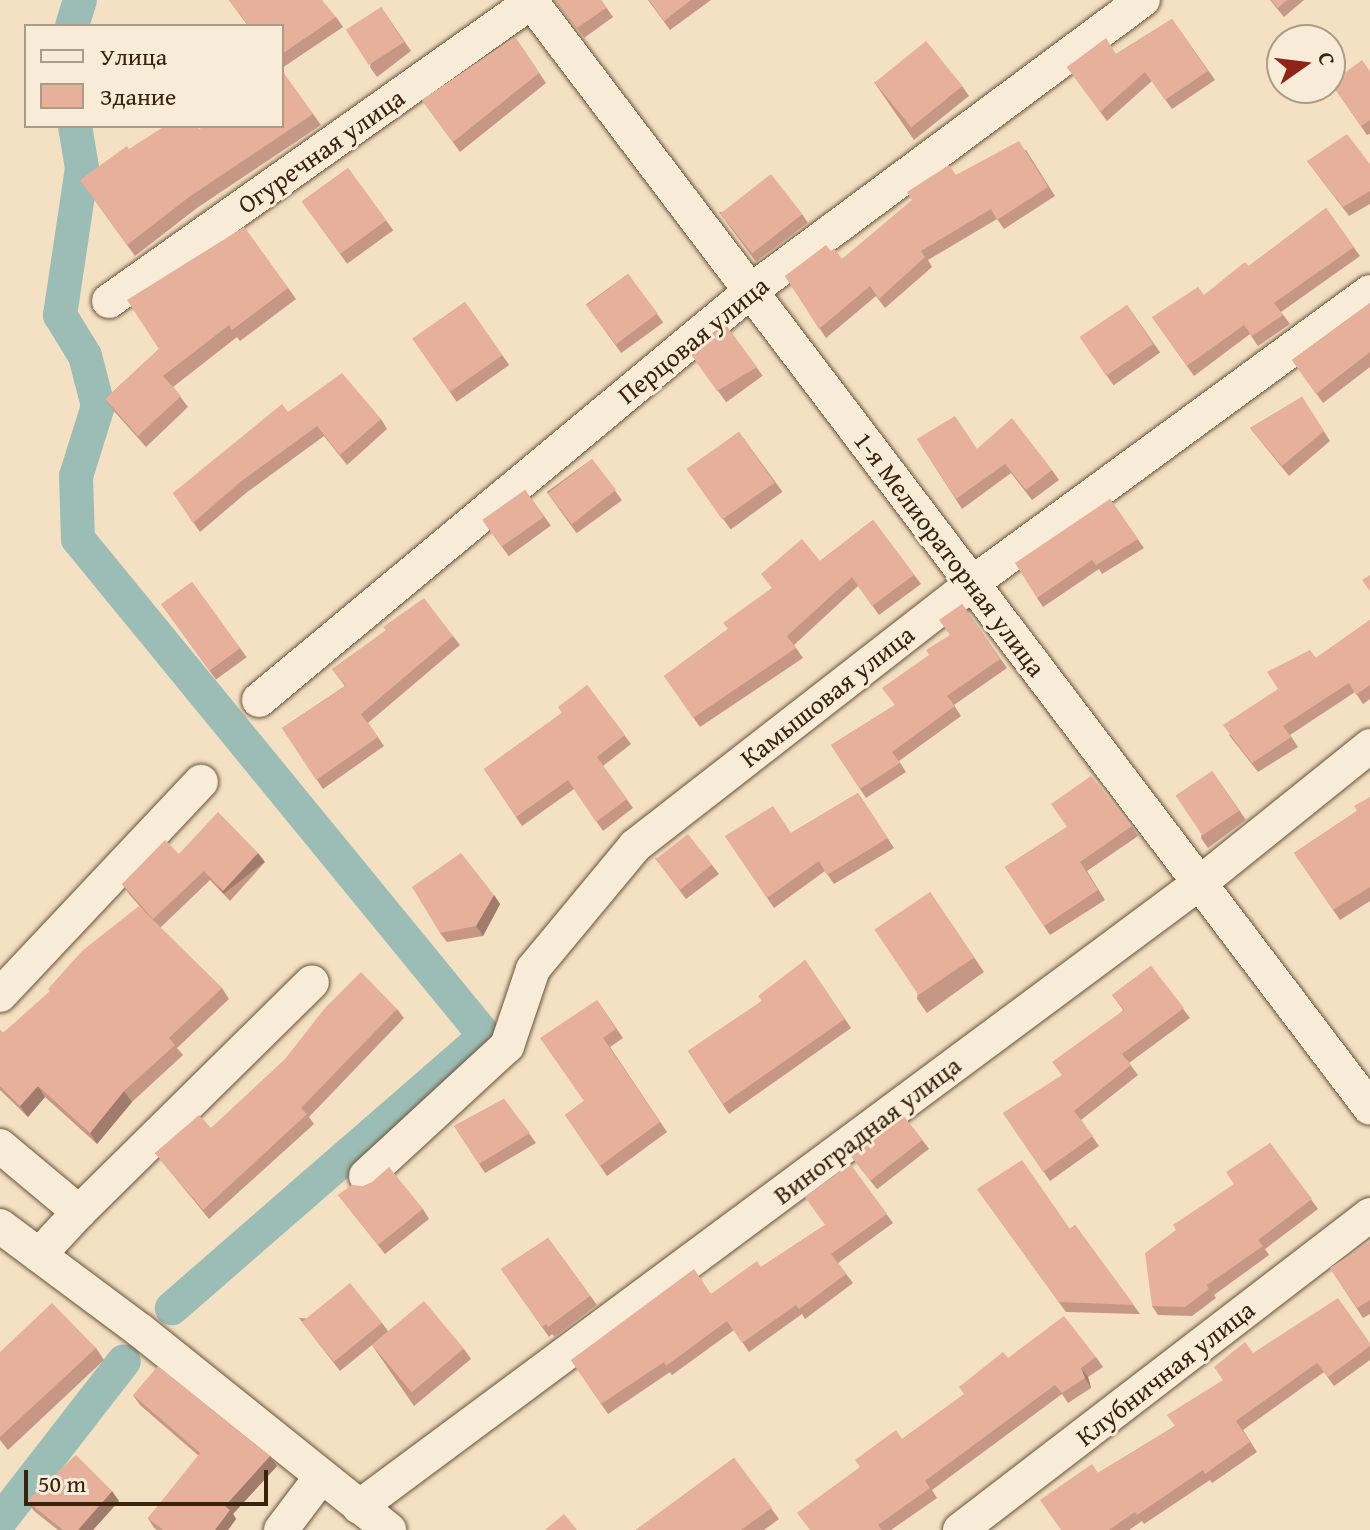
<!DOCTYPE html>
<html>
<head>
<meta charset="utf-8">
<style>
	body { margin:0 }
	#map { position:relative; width:1370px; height:1530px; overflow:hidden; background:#f4e0c3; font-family:"Gentium Book Plus",serif }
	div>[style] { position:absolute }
	.canal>* { height:34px; margin:-17px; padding:0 17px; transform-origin:17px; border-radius:17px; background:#9cbdb6 }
	.roads { filter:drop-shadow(0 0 2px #68523a) drop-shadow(0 0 2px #68523a) }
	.street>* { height:34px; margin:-17px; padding:0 17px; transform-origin:17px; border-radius:17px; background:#f8ebd8 }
	.wall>* { inset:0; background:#c69784; transform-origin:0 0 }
	.shaded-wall>* { inset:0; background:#a17b6c; transform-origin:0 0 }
	.building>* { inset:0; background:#e6b09a; transform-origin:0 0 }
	span { translate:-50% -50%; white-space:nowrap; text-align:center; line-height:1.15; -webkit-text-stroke:6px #f8ebd8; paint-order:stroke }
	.street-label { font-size:26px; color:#3a230c }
	.legend { position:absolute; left:24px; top:24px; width:260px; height:104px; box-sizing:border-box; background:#f8ebd8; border:2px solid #ac9b86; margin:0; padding:10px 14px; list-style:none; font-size:24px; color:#3a230c }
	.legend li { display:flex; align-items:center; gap:16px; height:40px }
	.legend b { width:40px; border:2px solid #ac9b86 }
	.north { position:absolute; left:1266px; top:24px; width:80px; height:80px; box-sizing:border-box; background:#f8ebd8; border:2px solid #ac9b86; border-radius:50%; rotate:76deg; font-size:22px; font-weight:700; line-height:32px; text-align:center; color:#3a230c }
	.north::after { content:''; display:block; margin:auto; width:28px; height:36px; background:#8f2418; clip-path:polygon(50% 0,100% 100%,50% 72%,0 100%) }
	.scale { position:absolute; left:24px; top:1470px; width:244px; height:36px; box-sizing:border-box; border:4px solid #3a230c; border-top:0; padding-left:10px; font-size:24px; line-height:28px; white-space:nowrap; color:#3a230c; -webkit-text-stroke:6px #f8ebd8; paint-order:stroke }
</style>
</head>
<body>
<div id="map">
	<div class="canal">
		<div style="left:72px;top:26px;width:27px;rotate:-73deg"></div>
		<div style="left:75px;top:126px;width:43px;rotate:80.5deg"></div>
		<div style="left:82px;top:168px;width:149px;rotate:98.5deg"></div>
		<div style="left:60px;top:315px;width:48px;rotate:58.6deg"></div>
		<div style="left:85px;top:356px;width:52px;rotate:75.4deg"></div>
		<div style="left:98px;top:406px;width:73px;rotate:107.4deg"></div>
		<div style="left:76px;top:476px;width:63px;rotate:88.2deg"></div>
		<div style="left:78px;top:539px;width:642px;rotate:50.69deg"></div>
		<div style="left:485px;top:1036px;width:415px;rotate:139deg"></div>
		<div style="left:0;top:1521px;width:202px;rotate:-52.2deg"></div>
	</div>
	<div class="roads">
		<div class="street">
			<div style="left:530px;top:0;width:1390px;rotate:52.83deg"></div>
			<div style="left:109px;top:301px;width:521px;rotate:-35.31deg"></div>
			<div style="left:259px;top:700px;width:641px;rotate:-39.75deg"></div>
			<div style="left:752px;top:290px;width:487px;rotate:-36.6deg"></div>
			<div style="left:0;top:995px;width:293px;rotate:-46.7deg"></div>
			<div style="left:0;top:1146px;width:103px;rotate:39.9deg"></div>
			<div style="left:79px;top:1212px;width:327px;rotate:-44.6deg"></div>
			<div style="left:366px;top:1176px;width:192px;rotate:-42.7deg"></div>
			<div style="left:507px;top:1046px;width:81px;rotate:-71.3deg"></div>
			<div style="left:533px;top:969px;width:160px;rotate:-50.3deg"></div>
			<div style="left:635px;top:846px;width:426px;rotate:-37.9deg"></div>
			<div style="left:971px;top:584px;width:494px;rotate:-36.2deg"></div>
			<div style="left:0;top:1226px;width:176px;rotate:36.7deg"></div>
			<div style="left:141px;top:1331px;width:318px;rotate:38.7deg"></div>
			<div style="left:39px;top:1255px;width:59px;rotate:-47.1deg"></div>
			<div style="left:359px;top:1507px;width:1049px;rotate:-36.59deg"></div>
			<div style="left:1201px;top:882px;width:217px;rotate:-38.8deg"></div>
			<div style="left:281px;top:1530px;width:66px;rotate:-53deg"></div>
			<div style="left:960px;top:1530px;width:517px;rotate:-37.53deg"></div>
		</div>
	</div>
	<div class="wall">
		<div style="clip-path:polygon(229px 0,336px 17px,343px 27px,282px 68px,282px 26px,248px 26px)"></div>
		<div style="clip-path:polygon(555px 0,601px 0,613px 17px,584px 38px)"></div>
		<div style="clip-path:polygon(648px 0,711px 0,670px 30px)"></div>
		<div style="clip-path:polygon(1270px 0,1304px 0,1284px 17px)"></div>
		<div style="clip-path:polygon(381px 7px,411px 51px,377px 77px,370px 67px)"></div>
		<div style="clip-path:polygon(1172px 19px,1215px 80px,1172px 109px,1152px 81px,1107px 121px,1067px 67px,1116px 54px)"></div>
		<div style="clip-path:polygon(515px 37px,546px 83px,460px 152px,422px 100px)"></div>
		<div style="clip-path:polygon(282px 71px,321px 125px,197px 208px,135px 256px,80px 180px,129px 149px,199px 129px,282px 126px)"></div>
		<div style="clip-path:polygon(1370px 71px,1370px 134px,1367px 135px,1331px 83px)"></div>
		<div style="clip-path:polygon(874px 82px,962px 86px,969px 96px,914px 140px)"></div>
		<div style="clip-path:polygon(1026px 150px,1055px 196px,1004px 229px,997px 219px,928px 260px,932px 267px,885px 308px,876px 296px,826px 338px,785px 276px,831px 251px,842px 259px,956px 175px)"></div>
		<div style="clip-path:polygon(1307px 161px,1370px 164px,1370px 204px,1349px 216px)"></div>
		<div style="left:348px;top:168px;width:77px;height:57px;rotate:54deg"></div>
		<div style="clip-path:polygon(1326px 208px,1360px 256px,1281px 312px,1290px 324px,1258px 346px,1250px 334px,1194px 376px,1152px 317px,1204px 295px,1249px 266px)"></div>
		<div style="clip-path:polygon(719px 212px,802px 214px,808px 223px,756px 262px)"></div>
		<div style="clip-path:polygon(244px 227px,296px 299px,240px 341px,237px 337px,173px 387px,188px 407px,146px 447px,113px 410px,105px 399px,159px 349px)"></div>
		<div style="left:628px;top:274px;width:60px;height:52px;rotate:54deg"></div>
		<div style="left:465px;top:302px;width:77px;height:64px;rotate:55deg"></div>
		<div style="clip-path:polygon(1370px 303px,1370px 367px,1323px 403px,1292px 360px)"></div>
		<div style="left:1127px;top:305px;width:58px;height:57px;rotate:55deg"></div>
		<div style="left:725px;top:324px;width:64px;height:45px;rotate:54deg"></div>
		<div style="clip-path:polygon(1302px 397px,1330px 441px,1289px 476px,1250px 428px)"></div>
		<div style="clip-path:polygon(288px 412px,381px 419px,387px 429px,347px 465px,324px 436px,246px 493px,200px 532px,173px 493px)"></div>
		<div style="left:739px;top:432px;width:74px;height:64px;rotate:54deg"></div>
		<div style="clip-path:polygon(917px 439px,978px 449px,1052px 470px,1059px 480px,1032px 500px,1011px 473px,962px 509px)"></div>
		<div style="left:592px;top:459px;width:51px;height:56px;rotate:54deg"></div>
		<div style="left:525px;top:490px;width:44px;height:52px;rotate:54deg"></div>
		<div style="clip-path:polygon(1110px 499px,1144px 548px,1102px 574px,1099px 569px,1043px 607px,1037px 598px)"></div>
		<div style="clip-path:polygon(873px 520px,921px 584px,879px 615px,858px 586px,794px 645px,803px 658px,700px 727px,664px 676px,728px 629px,772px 588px,820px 561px)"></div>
		<div style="left:192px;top:582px;width:93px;height:38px;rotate:54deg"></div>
		<div style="clip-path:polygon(962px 604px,1007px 668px,954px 705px,961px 716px,899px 761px,906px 772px,866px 798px,831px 745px,895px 705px,950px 635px)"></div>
		<div style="clip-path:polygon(1370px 620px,1370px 699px,1363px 704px,1355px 692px,1290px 735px,1298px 747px,1258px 772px,1229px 735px,1278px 689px,1316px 658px)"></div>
		<div style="clip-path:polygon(453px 636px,460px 645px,368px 723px,384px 746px,323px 789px,282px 728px,345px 686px,332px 669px)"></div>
		<div style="clip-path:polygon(587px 685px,631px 744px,603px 766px,633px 808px,603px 831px,574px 789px,522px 826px,484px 769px,562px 713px)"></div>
		<div style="clip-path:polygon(1212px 771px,1246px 820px,1208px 848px,1201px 838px)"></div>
		<div style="clip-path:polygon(858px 793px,894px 848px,834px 884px,825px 871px,774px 908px,725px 836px,791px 833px)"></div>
		<div style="clip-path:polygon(1370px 797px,1370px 901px,1340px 920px,1294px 853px,1357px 811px)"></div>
		<div style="clip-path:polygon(1132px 826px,1138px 836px,1087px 871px,1105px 900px,1050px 935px,1005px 867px,1067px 827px)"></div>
		<div style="clip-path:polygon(179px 854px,265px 862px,230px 901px,210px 880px,160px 928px,222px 988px,229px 999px,177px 1048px,183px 1055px,132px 1102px,97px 1144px,45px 1097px,28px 1117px,0 1090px,0 1030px,3px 1033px,149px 917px,129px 894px,122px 884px)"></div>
		<div style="clip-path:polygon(655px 858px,712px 865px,719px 874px,686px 899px)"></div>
		<div style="clip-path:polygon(930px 892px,984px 972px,927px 1013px,917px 999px)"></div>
		<div style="clip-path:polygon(494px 895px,500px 904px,483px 936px,447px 942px,440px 933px)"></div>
		<div style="clip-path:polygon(805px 960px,851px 1028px,729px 1114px,688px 1051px,762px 1001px)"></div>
		<div style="clip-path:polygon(1151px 966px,1190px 1018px,1129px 1063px,1138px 1075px,1081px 1120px,1099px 1146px,1050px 1181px,1003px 1113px,1062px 1076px,1123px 1010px,1112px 995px)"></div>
		<div style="clip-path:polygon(597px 1000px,623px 1038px,610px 1047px,667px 1132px,607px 1176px,565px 1115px,584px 1101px)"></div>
		<div style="clip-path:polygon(397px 1009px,404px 1018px,309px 1117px,314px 1124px,209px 1219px,155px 1153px,211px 1128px)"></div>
		<div style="clip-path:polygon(504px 1099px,536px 1143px,485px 1173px,454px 1126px)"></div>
		<div style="left:902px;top:1114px;width:44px;height:66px;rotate:52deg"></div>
		<div style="clip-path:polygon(1270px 1143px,1318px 1209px,1265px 1249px,1269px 1255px,1214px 1295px,1216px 1298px,1192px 1316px,1158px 1315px,1152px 1306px,1234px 1184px)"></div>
		<div style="clip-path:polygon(850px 1164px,893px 1223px,838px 1263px,853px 1283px,805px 1319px,802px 1314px,749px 1352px,734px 1330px,672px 1375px,670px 1372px,608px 1414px,571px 1360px,711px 1294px,761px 1267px,825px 1225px)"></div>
		<div style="clip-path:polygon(977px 1189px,1070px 1229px,1075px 1225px,1140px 1314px,1066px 1312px)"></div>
		<div style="clip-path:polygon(338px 1195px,423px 1209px,429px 1219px,385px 1254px)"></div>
		<div style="clip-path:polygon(548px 1238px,597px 1305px,555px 1337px,552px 1334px,549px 1337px,501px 1269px)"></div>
		<div style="clip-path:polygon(1370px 1242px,1370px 1314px,1363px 1318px,1330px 1268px)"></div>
		<div style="clip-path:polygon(299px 1318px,382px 1323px,388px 1331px,464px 1349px,471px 1359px,414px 1406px,372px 1345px,340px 1371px)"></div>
		<div style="clip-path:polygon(1370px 1343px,1370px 1360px,1334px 1386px,1324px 1372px,1243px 1430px,1257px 1452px,1212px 1483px,1210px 1480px,1144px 1524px,1142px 1521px,1129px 1530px,1061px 1530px,1098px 1473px,1175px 1426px,1253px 1353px)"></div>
		<div style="clip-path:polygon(96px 1348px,104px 1360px,8px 1450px,0 1440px,0 1352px)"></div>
		<div style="clip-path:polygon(1096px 1357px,1103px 1367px,1088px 1377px,1091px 1388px,1068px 1403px,1062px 1394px,932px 1490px,937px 1498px,891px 1530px,810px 1530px,902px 1439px,964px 1395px,1008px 1358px)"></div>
		<div style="clip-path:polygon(133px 1395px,270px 1456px,277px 1466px,233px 1514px,236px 1519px,228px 1530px,157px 1530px,154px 1528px,148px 1518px,199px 1456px,140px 1405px)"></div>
		<div style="clip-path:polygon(734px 1458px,779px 1519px,764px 1530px,636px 1530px)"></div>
		<div style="clip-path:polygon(27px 1501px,119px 1501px,93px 1530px,58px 1530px,34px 1511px)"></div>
	</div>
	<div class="shaded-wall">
		<div style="left:258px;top:853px;width:11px;height:52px;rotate:52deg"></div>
		<div style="clip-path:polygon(494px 895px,500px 904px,483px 936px,476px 926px)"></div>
		<div style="clip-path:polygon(38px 1086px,45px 1097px,28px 1117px,20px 1106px)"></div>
		<div style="clip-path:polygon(124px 1091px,132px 1102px,97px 1144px,90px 1133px)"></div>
		<div style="clip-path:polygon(1081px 1368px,1088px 1377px,1091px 1388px,1085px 1378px)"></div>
		<div style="clip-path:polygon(270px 1456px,277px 1466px,233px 1514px,236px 1519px,228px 1530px,215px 1530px,225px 1506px)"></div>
		<div style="clip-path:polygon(112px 1491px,119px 1501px,93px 1530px,78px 1530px)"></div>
	</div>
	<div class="building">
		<div style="clip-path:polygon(229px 0,322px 0,336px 17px,282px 54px,282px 26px,249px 26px)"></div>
		<div style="clip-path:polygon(556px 0,601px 0,606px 8px,577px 28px)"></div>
		<div style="clip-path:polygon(649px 0,691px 0,664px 21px)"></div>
		<div style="clip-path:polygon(1271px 0,1287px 0,1278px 8px)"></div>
		<div style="left:381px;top:7px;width:42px;height:42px;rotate:57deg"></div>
		<div style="clip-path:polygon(1172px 19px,1208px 71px,1165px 100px,1145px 72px,1100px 112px,1067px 67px,1106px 38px,1116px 54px)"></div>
		<div style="clip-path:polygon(515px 37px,539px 73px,453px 142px,422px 100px)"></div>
		<div style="left:926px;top:41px;width:58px;height:66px;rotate:51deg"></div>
		<div style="clip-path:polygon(1362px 60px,1370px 71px,1370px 120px,1361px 126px,1331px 83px)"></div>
		<div style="clip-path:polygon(282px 71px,313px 114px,189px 197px,127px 245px,80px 180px,127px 146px,129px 149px,165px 126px,197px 126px,199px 129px,206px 126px,282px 126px)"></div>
		<div style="clip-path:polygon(1347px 134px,1370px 164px,1370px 191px,1343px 207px,1307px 161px)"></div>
		<div style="clip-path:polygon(1019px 141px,1048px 187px,997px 220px,991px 209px,921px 251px,925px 257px,879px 299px,870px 286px,819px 329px,785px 276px,826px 245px,831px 251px,834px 248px,842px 259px,912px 200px,907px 192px,949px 165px,956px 175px)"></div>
		<div style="left:348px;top:168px;width:65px;height:57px;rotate:54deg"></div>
		<div style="left:771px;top:174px;width:51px;height:64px;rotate:52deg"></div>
		<div style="clip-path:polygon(1326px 208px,1354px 247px,1274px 303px,1283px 315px,1252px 336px,1244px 325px,1187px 366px,1152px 317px,1198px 287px,1204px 295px,1245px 262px,1249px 266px)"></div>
		<div style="clip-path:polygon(244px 227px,288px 288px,232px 330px,229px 325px,163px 376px,181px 396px,138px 436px,105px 399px,159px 349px,127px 300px)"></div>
		<div style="left:628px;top:274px;width:49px;height:52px;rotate:53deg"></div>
		<div style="left:465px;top:302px;width:65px;height:64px;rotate:55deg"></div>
		<div style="clip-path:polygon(1370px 303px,1370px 352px,1316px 394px,1292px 360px)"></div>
		<div style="left:1127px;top:305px;width:47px;height:57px;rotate:56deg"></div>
		<div style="clip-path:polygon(725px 324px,757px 367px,717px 391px,690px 353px)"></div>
		<div style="clip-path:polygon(342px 373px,381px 419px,340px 455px,317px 426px,239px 483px,193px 523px,173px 493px,282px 404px,288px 412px)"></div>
		<div style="clip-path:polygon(1302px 397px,1324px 431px,1282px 466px,1250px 428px)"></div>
		<div style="clip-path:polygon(955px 416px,977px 449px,1012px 418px,1052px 470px,1026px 490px,1005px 464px,956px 499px,917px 439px)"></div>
		<div style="left:739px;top:432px;width:62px;height:64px;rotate:55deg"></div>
		<div style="left:592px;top:459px;width:39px;height:56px;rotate:52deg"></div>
		<div style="left:525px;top:490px;width:33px;height:52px;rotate:55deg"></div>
		<div style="clip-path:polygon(1110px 499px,1138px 539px,1096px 565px,1092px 560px,1037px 598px,1015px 563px)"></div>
		<div style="clip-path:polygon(873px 520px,914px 575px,872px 606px,852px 577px,787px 636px,796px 648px,693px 718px,664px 676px,728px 629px,723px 623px,772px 588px,761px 574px,802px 539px,820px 561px)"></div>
		<div style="clip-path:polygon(1370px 575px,1370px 591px,1362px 580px)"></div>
		<div style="left:192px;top:582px;width:82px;height:38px;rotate:54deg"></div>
		<div style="clip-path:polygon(424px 598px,453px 636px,361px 714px,378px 737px,316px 780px,282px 728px,346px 686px,332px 669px,386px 630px,383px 627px)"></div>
		<div style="clip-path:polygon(962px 604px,1000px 659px,947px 696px,955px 706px,892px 752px,900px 763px,860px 789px,831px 745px,895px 705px,882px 688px,929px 655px,926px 650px,950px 635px,939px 620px)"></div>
		<div style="clip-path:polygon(1370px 620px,1370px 685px,1356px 695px,1349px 683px,1283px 726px,1291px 737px,1252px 763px,1223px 725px,1278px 689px,1267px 672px,1310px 650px,1316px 658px)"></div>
		<div style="clip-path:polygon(587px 685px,625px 735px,597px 757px,627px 799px,596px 822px,568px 780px,516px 817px,484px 769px,562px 713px,558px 707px)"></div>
		<div style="left:1212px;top:771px;width:48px;height:44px;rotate:56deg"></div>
		<div style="clip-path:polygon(1091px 776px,1132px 826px,1080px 862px,1098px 890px,1044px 926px,1005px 867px,1067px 827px,1051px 804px)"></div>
		<div style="clip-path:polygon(858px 793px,888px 838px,827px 875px,819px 861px,767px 898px,725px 836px,773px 806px,791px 833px)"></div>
		<div style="clip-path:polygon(1370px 797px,1370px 887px,1333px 910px,1294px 853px,1357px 811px,1354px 806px)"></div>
		<div style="clip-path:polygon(218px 812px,258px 853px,223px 891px,204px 871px,153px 919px,122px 884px,165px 840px,179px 854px)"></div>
		<div style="left:688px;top:834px;width:39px;height:41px;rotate:52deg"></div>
		<div style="clip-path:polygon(461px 853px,494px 895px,476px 926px,440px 933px,412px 887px)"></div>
		<div style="left:930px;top:892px;width:79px;height:67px;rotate:56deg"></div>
		<div style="clip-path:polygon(139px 906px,222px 988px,169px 1038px,175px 1045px,124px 1091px,90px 1133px,38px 1086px,20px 1106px,0 1086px,0 1030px,3px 1033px,50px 991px,48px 989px,82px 951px)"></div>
		<div style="clip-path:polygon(805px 960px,845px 1019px,723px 1104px,688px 1051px,762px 1001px,758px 996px)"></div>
		<div style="clip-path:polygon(1151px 966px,1184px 1008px,1122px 1054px,1131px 1065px,1074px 1111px,1093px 1136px,1043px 1172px,1003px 1113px,1062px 1075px,1052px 1062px,1124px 1010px,1112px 995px)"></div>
		<div style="clip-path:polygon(361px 972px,397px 1009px,301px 1108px,307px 1114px,203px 1210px,155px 1153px,199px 1115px,211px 1128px,285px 1059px,325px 1008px)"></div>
		<div style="clip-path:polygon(597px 1000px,616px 1029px,603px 1038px,660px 1122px,600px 1166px,565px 1115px,584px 1101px,540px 1038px)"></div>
		<div style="clip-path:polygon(504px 1099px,530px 1133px,479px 1164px,454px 1126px)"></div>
		<div style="left:902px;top:1114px;width:33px;height:66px;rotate:52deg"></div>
		<div style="clip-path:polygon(1270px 1143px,1312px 1199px,1258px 1240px,1263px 1246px,1207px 1285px,1209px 1289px,1185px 1307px,1152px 1306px,1145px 1253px,1176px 1230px,1173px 1225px,1234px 1184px,1226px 1172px)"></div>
		<div style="clip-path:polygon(1022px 1160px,1070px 1229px,1075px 1225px,1134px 1305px,1059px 1302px,977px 1189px)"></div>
		<div style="clip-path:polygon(850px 1164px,887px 1214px,831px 1254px,846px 1274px,799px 1309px,796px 1305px,742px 1343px,727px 1321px,666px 1366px,664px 1362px,601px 1404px,571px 1360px,694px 1269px,711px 1294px,757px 1261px,761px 1267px,825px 1225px,805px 1197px)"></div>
		<div style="clip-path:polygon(389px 1167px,423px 1209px,378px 1245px,338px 1195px,352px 1185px,363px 1186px,372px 1182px)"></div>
		<div style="clip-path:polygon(548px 1238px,590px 1296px,548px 1327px,546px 1324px,542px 1327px,501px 1269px)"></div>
		<div style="clip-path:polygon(1370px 1242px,1370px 1300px,1357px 1308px,1330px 1268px)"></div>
		<div style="left:350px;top:1283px;width:51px;height:62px;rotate:51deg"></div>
		<div style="clip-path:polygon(1338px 1298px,1370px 1343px,1370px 1346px,1328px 1377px,1317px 1363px,1236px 1421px,1250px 1442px,1205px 1474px,1203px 1470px,1137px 1515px,1135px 1512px,1109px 1530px,1061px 1530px,1040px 1500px,1092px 1464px,1098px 1473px,1175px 1426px,1167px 1415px,1223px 1380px,1214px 1367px,1245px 1342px,1253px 1353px)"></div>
		<div style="left:424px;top:1301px;width:62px;height:68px;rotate:50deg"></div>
		<div style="clip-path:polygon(52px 1303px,96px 1348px,0 1437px,0 1352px)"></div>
		<div style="clip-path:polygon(1064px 1316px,1096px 1357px,1081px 1368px,1085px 1378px,1062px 1393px,1055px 1385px,925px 1481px,930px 1488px,878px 1525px,882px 1530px,810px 1530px,797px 1513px,860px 1467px,855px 1460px,896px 1430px,902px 1439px,964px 1394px,959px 1387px,1003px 1352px,1008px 1358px)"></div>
		<div style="clip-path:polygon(158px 1366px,270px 1456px,225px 1506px,230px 1510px,215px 1530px,163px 1530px,148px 1518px,200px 1453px,133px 1395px)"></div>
		<div style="clip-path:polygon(76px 1455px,112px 1491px,78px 1530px,63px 1530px,27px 1501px)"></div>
		<div style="clip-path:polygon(734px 1458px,772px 1508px,741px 1530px,636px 1530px)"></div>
		<div style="clip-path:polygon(564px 1514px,577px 1530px,545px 1530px)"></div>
	</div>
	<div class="street-label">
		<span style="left:321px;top:151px;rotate:-35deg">Огуречная улица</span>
		<span style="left:693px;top:340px;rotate:-39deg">Перцовая улица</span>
		<span style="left:950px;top:554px;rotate:53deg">1-я Мелиораторная улица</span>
		<span style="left:827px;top:696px;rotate:-38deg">Камышовая улица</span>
		<span style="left:867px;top:1130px;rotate:-37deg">Виноградная улица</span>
		<span style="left:1165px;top:1373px;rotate:-38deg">Клубничная улица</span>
	</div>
	<ul class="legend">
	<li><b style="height:10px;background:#f8ebd8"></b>Улица</li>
	<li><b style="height:22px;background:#e6b09a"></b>Здание</li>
	</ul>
	<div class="north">С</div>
	<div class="scale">50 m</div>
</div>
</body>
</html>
